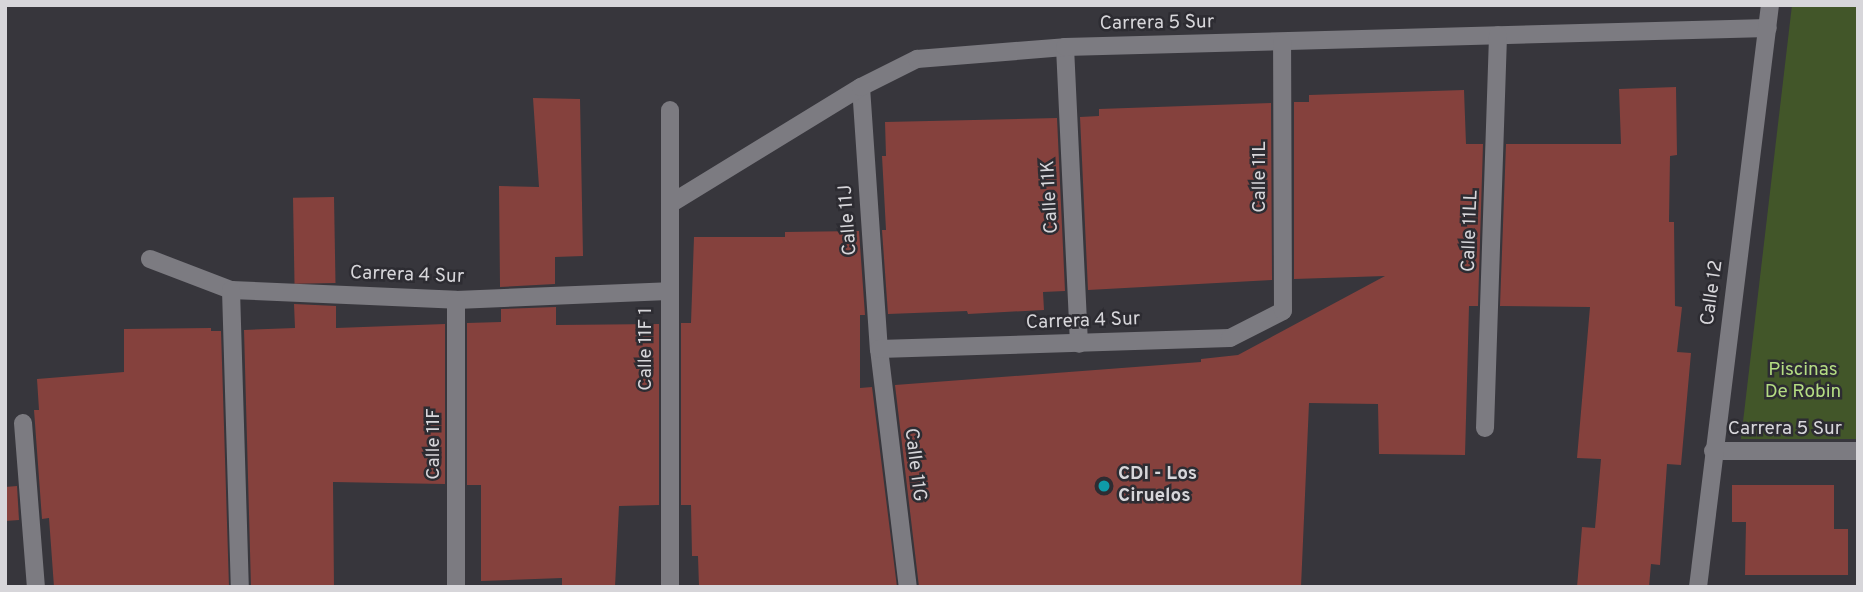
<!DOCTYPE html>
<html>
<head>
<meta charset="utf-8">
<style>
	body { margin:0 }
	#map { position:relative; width:1863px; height:592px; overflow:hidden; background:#37363c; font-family:Overpass,sans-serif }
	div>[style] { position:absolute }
	.green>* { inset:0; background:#425629 }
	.building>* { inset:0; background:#85413d; transform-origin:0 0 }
	.minor>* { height:18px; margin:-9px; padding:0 9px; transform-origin:9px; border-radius:9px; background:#7c7b81 }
	.dots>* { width:19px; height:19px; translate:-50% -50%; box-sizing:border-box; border:4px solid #2d2c32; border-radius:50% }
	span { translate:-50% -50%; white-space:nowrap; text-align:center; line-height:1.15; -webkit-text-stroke:5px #2d2c32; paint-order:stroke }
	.street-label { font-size:19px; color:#d7d6da }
	.park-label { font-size:19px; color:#b4dc83 }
	.poi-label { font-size:19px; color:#d7d6da; font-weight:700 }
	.left { translate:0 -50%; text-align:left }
	.frame { position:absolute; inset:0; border:7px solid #d7d6da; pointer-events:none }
</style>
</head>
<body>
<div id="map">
	<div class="green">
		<div style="clip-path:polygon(1792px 5px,1858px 5px,1858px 439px,1741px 439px)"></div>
	</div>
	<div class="building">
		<div style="clip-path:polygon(1676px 87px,1677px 155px,1670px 156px,1669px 222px,1674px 222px,1675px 306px,1682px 307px,1677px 352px,1691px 353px,1681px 465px,1667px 464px,1660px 565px,1651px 564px,1649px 587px,1577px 587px,1582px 527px,1595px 528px,1601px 459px,1577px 458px,1590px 307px,1500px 306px,1506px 144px,1621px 144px,1619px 89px)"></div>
		<div style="clip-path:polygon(1464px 90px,1466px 144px,1483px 144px,1478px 306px,1469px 306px,1465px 455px,1379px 454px,1378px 404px,1309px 403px,1301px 587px,919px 587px,895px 385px,1201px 362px,1201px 359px,1238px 355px,1385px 276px,1294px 279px,1294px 102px,1309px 102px,1309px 95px)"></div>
		<div style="clip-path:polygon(533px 98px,580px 99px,583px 256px,555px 257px,555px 284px,500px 287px,499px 186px,539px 187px)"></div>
		<div style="clip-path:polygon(1271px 103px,1272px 280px,1088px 290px,1080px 117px,1099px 116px,1099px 109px)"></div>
		<div style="clip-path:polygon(1057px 118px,1065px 291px,1043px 292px,1044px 310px,968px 314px,967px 311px,888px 314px,882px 230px,886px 230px,882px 156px,886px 156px,885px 122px)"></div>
		<div style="left:334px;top:197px;width:86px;height:41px;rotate:89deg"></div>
		<div style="clip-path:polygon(859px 231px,865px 315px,860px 315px,860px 388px,872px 387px,897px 587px,699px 587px,698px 556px,692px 556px,691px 505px,681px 505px,681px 323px,691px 323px,694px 237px,785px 237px,785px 232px)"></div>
		<div style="clip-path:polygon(294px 304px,336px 306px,336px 328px,445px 324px,445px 484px,333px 482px,334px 587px,251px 587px,244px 330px,295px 328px)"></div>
		<div style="clip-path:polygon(556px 307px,556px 325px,659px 324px,659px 505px,619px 506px,615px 587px,562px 585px,562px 578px,481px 581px,481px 485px,467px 485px,467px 323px,501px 322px,501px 309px)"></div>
		<div style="clip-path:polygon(211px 328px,211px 331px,221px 331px,229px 587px,54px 587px,49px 518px,42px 519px,34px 410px,39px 410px,37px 379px,124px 372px,124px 329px)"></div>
		<div style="clip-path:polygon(1732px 485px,1834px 485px,1834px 529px,1848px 529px,1848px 575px,1745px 575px,1746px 522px,1732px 522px)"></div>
		<div style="clip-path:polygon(17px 486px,19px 520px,5px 521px,5px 487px)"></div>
	</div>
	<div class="minor">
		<div style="left:1065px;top:47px;width:297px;rotate:87.3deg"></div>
		<div style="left:861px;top:87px;width:263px;rotate:86.1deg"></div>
		<div style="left:879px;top:349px;width:240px;rotate:83.1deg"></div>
		<div style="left:670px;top:204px;width:224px;rotate:-31.5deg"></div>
		<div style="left:861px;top:87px;width:63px;rotate:-26.6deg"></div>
		<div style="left:917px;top:59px;width:148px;rotate:-4.6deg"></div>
		<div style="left:1065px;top:47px;width:703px;rotate:-1.55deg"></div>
		<div style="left:150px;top:259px;width:87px;rotate:20.9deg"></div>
		<div style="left:231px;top:290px;width:225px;rotate:2.5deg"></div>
		<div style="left:456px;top:300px;width:212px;rotate:-2.4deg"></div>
		<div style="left:231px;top:290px;width:297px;rotate:88.3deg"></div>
		<div style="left:456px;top:300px;width:287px;rotate:90deg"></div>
		<div style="left:879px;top:349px;width:351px;rotate:-1.8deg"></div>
		<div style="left:1230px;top:338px;width:59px;rotate:-27deg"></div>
		<div style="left:1283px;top:311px;width:269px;rotate:-90.2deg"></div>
		<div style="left:23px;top:423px;width:165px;rotate:85.5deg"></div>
		<div style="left:1485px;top:428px;width:393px;rotate:-88.1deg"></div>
		<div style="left:1713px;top:451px;width:145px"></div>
		<div style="left:670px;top:587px;width:477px;rotate:-90deg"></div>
		<div style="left:1698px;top:587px;width:586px;rotate:-82.95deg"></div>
	</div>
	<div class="dots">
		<div style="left:1104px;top:486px;background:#0f9aa8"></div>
	</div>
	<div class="street-label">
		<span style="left:1157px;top:24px;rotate:-1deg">Carrera 5 Sur</span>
		<span style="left:1261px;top:177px;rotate:-90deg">Calle 11L</span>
		<span style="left:1051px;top:197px;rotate:-93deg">Calle 11K</span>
		<span style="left:849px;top:220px;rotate:-94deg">Calle 11J</span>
		<span style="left:1471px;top:231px;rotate:-88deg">Calle 11LL</span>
		<span style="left:407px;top:276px;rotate:2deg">Carrera 4 Sur</span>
		<span style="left:1713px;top:293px;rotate:-82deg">Calle 12</span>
		<span style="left:1083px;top:322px;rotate:-2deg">Carrera 4 Sur</span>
		<span style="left:647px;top:349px;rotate:-90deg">Calle 11F 1</span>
		<span style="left:1785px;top:430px">Carrera 5 Sur</span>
		<span style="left:435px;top:444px;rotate:-90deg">Calle 11F</span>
		<span style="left:914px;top:465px;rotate:83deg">Calle 11G</span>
	</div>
	<div class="park-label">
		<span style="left:1803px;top:382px">Piscinas<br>De Robin</span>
	</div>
	<div class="poi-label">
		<span class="left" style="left:1118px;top:486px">CDI - Los<br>Ciruelos</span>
	</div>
	<div class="frame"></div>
</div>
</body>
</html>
